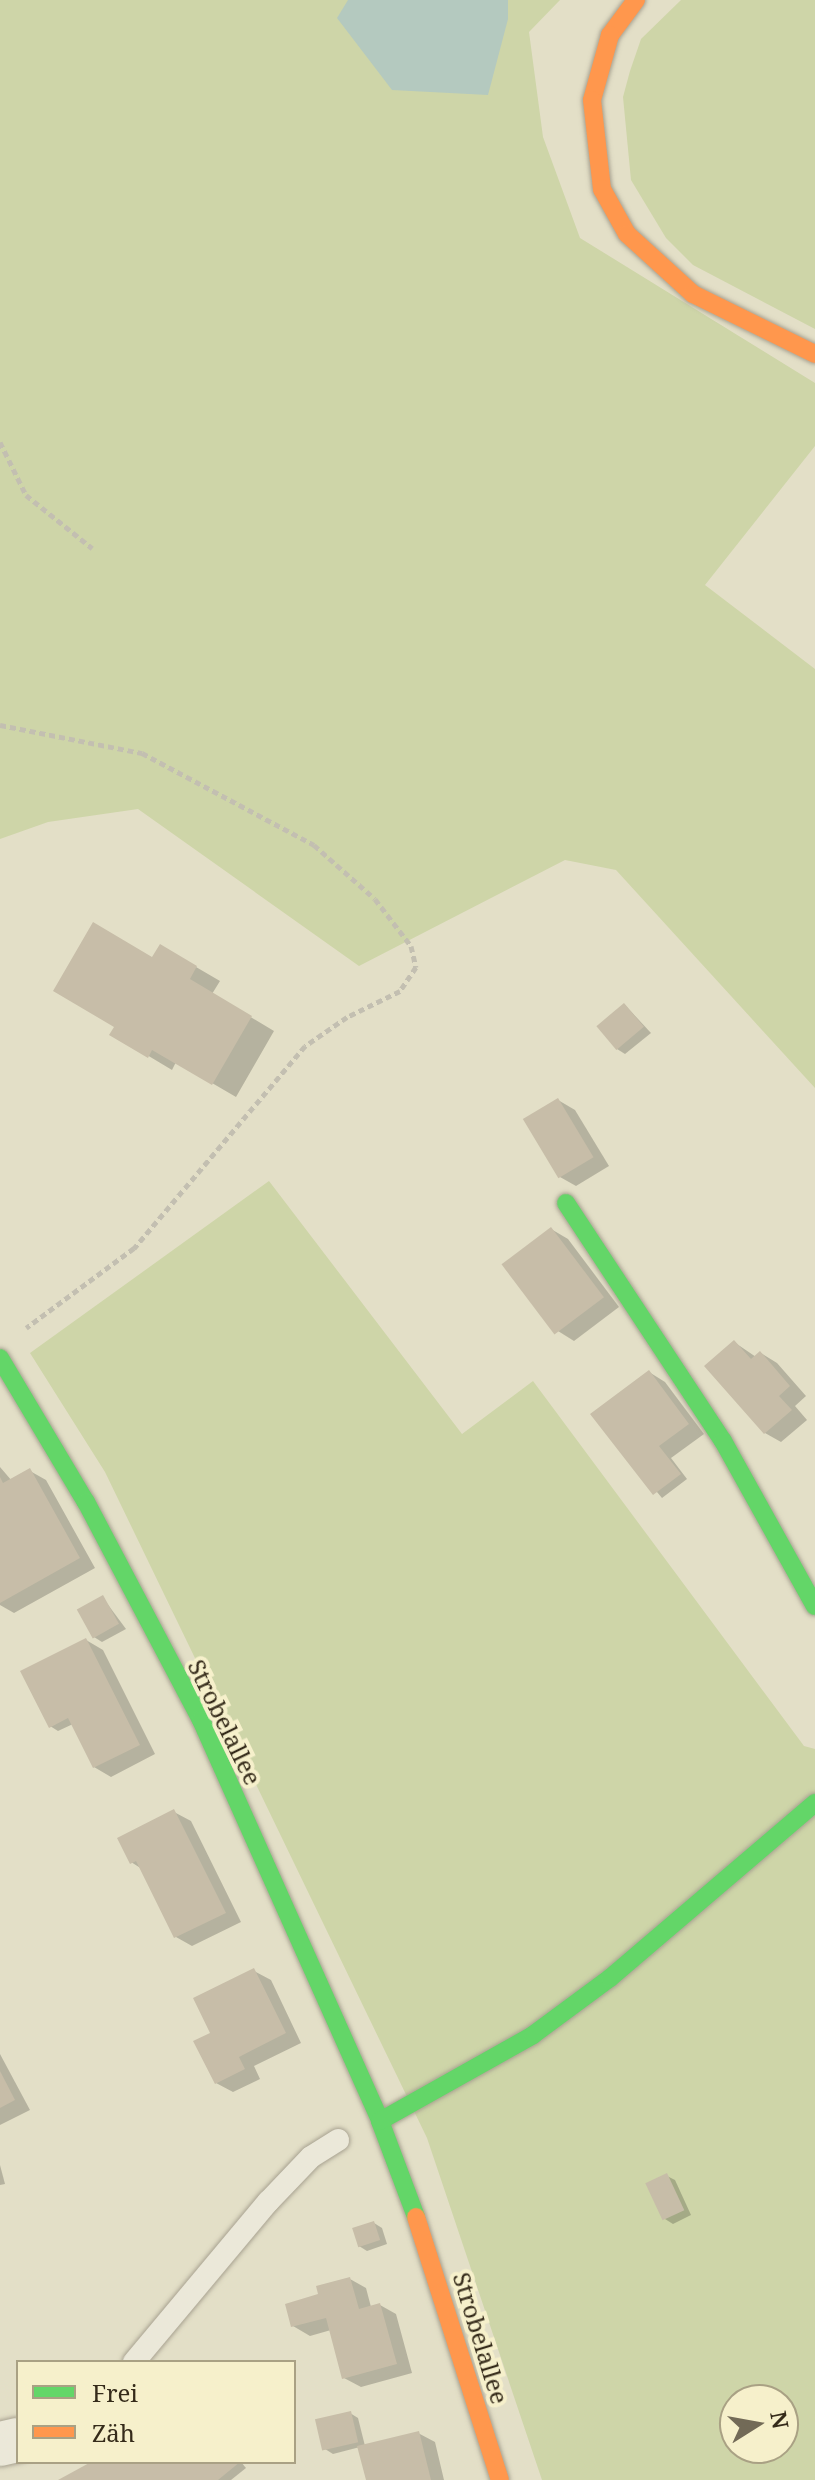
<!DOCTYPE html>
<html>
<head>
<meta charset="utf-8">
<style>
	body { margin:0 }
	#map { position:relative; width:815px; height:2480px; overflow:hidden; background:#e3dfc7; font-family:"Noto Serif",serif }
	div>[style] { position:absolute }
	.green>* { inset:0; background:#ced5a8 }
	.water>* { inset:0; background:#b4c9bf }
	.shadow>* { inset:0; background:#0003 }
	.building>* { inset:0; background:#c7bda8; transform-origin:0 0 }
	.path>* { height:5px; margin-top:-2.5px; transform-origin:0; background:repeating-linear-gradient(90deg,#c3bfb1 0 6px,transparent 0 10px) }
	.roads { filter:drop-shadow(0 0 2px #a8a291) drop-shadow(0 0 2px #a8a291) }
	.lane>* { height:22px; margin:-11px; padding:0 11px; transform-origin:11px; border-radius:11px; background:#ebe8d9 }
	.street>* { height:44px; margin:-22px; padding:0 22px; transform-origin:22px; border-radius:22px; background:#ebe8d9 }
	.fast>* { height:18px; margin:-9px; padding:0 9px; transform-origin:9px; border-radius:9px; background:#63d668 }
	.slow>* { height:18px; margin:-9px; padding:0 9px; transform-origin:9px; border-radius:9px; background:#ff974d }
	span { translate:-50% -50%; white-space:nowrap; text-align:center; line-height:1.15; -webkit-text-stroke:8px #f6f0cb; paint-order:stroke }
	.street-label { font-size:24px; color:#352b1a }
	.legend { position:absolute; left:16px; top:2360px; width:280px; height:104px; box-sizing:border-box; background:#f6f0cb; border:2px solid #a9a184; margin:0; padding:10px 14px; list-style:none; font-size:24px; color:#352b1a }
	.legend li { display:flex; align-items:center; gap:16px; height:40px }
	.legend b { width:40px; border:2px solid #a9a184 }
	.north { position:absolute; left:719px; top:2384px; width:80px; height:80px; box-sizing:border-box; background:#f6f0cb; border:2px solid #a9a184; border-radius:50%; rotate:79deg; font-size:22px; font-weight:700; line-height:32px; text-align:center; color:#352b1a }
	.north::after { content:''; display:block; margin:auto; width:28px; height:36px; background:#726a57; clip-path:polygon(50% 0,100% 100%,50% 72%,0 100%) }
</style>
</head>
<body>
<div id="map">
	<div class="green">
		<div style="clip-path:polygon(0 0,560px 0,529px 32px,543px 137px,580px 238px,815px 383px,815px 446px,705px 585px,815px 669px,815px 1088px,616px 870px,565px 860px,359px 966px,138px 809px,48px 822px,0 839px)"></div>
		<div style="clip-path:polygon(681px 0,815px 0,815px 329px,693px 265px,666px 238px,631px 180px,623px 97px,630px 71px,641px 39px)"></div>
		<div style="clip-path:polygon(evenodd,269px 1181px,462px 1434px,533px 1381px,804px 1746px,815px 1749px,815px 2480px,542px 2480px,427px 2138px,105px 1472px,30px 1353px,269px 1181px,735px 2400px,783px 2400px,783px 2448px,735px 2448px,735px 2400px)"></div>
	</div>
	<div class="water">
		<div style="clip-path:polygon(348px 0,508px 0,508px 19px,488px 95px,392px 90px,337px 18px)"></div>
	</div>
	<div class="shadow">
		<div style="clip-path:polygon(160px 946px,220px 981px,212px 994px,274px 1031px,236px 1097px,176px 1062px,172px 1070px,112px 1034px)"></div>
		<div style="clip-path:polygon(625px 1005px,651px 1033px,625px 1054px,617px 1049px)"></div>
		<div style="clip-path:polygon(558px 1100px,575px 1110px,609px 1166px,576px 1186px,560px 1177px)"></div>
		<div style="clip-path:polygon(551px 1229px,568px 1239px,619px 1307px,574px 1341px,558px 1331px)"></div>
		<div style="clip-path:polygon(734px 1342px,756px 1357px,761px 1353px,777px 1363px,806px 1396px,795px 1406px,807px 1420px,781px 1442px,765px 1433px)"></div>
		<div style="clip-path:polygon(649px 1372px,665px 1382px,704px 1434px,671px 1458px,687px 1479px,662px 1498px,592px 1414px)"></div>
		<div style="clip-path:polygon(0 1467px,12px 1481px,30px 1471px,46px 1480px,95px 1568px,14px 1613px,0 1605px)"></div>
		<div style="clip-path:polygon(103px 1598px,126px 1629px,102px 1642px,94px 1637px)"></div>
		<div style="clip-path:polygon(86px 1640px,103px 1650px,155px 1754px,111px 1777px,94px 1767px,73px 1724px,58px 1731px,50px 1726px)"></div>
		<div style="clip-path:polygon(174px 1812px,191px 1821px,241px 1922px,192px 1946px,176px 1937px,142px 1869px,131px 1862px)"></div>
		<div style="clip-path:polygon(254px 1971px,271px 1980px,301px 2043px,254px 2066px,260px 2079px,233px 2092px,216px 2083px,213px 2034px)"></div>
		<div style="clip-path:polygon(0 2054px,30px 2110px,0 2125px)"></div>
		<div style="clip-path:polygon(0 2165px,5px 2184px,0 2185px)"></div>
		<div style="clip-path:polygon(667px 2176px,675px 2180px,691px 2215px,673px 2224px,665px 2219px)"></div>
		<div style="clip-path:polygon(374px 2223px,382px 2228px,387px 2244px,367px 2251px,359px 2246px)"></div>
		<div style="clip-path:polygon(350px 2279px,366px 2288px,371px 2307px,380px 2305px,396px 2314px,412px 2373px,361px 2387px,344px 2378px,331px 2330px,310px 2336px,293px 2326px,321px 2296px)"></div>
		<div style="clip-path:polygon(350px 2413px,358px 2418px,365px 2446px,418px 2433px,435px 2442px,444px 2480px,368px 2480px,360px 2447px,333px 2454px,325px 2449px)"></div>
		<div style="clip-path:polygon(98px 2462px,241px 2462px,246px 2468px,231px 2480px,63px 2480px)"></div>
	</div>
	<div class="building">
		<div style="clip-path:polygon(93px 922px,152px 957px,160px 944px,197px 966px,190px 979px,252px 1016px,212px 1085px,152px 1050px,148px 1058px,109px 1035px,114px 1027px,53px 991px)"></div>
		<div style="left:624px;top:1003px;width:31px;height:36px;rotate:50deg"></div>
		<div style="left:558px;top:1098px;width:69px;height:41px;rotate:59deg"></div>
		<div style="left:551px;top:1227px;width:88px;height:62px;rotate:53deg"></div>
		<div style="clip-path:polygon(734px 1340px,751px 1359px,760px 1351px,790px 1386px,779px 1396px,792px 1410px,764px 1434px,704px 1366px)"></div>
		<div style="clip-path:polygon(649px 1370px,689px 1424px,659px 1446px,681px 1474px,653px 1495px,590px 1414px)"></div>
		<div style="clip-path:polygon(30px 1468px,80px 1558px,0 1603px,0 1477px,3px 1483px)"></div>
		<div style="left:103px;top:1595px;width:33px;height:30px;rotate:61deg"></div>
		<div style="clip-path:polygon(86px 1638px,140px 1745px,93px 1768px,68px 1718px,49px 1728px,20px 1671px)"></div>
		<div style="clip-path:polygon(174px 1809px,226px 1913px,174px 1938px,136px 1861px,130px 1864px,117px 1838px)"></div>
		<div style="clip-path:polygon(254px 1968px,286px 2033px,239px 2057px,245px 2069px,215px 2084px,193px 2041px,210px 2033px,193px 1998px)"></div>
		<div style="clip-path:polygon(0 2071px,15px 2100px,0 2108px)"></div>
		<div style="left:667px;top:2173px;width:41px;height:24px;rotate:65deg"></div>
		<div style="left:374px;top:2221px;width:20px;height:23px;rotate:72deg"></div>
		<div style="clip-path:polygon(350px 2277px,359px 2309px,380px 2303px,397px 2364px,342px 2379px,326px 2318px,291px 2327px,285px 2304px,318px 2294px,316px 2286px)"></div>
		<div style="left:351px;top:2411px;width:32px;height:37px;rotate:77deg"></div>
		<div style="clip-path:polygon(419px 2431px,431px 2480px,366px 2480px,357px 2446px)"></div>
		<div style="clip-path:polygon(91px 2462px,240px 2462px,218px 2480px,58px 2480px)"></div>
	</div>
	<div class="path">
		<div style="left:0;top:442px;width:59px;rotate:63.9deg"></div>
		<div style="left:26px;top:495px;width:85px;rotate:38.8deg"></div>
		<div style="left:0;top:725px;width:145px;rotate:11.2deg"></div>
		<div style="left:142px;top:753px;width:195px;rotate:28.1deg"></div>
		<div style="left:314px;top:845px;width:81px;rotate:41.5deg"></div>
		<div style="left:375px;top:899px;width:59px;rotate:52.5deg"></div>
		<div style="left:411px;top:946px;width:22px;rotate:77deg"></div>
		<div style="left:416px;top:967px;width:29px;rotate:124deg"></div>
		<div style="left:400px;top:991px;width:59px;rotate:153.9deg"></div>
		<div style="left:347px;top:1017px;width:51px;rotate:145.4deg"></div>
		<div style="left:305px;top:1046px;width:265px;rotate:130.2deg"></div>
		<div style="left:134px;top:1248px;width:134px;rotate:143.5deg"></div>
	</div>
	<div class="roads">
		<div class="lane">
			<div style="left:134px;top:2362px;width:209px;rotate:-50.1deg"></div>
			<div style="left:268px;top:2202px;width:62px;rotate:-46.3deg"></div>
			<div style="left:311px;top:2157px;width:32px;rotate:-32deg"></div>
		</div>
		<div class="street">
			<div style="left:0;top:2444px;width:18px;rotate:-13deg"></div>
		</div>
		<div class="fast">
			<div style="left:566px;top:1203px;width:285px;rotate:56.6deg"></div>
			<div style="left:723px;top:1441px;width:189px;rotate:60.9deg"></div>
			<div style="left:0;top:1358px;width:168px;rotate:59.2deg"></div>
			<div style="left:86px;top:1502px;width:246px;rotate:62.2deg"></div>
			<div style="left:201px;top:1720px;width:439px;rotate:65.9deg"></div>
			<div style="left:380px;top:2121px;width:103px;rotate:69.4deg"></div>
			<div style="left:380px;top:2121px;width:176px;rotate:-29.3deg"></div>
			<div style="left:533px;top:2035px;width:96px;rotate:-36.5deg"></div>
			<div style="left:610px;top:1978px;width:270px;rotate:-40.5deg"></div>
		</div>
		<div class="slow">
			<div style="left:636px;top:0;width:44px;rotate:126.6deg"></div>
			<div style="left:610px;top:35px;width:67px;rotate:105.5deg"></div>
			<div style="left:592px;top:100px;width:90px;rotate:83.6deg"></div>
			<div style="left:602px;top:189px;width:51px;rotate:60.9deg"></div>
			<div style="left:627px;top:234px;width:89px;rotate:42.3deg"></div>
			<div style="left:693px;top:294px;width:136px;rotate:26.2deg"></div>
			<div style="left:416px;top:2217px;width:276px;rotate:72.3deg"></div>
		</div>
	</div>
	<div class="street-label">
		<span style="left:225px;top:1722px;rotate:64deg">Strobelallee</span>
		<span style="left:481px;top:2338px;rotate:73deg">Strobelallee</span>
	</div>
	<ul class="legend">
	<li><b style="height:10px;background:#63d668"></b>Frei</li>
	<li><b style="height:10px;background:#ff974d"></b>Zäh</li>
	</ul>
	<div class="north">N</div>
</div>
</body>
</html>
